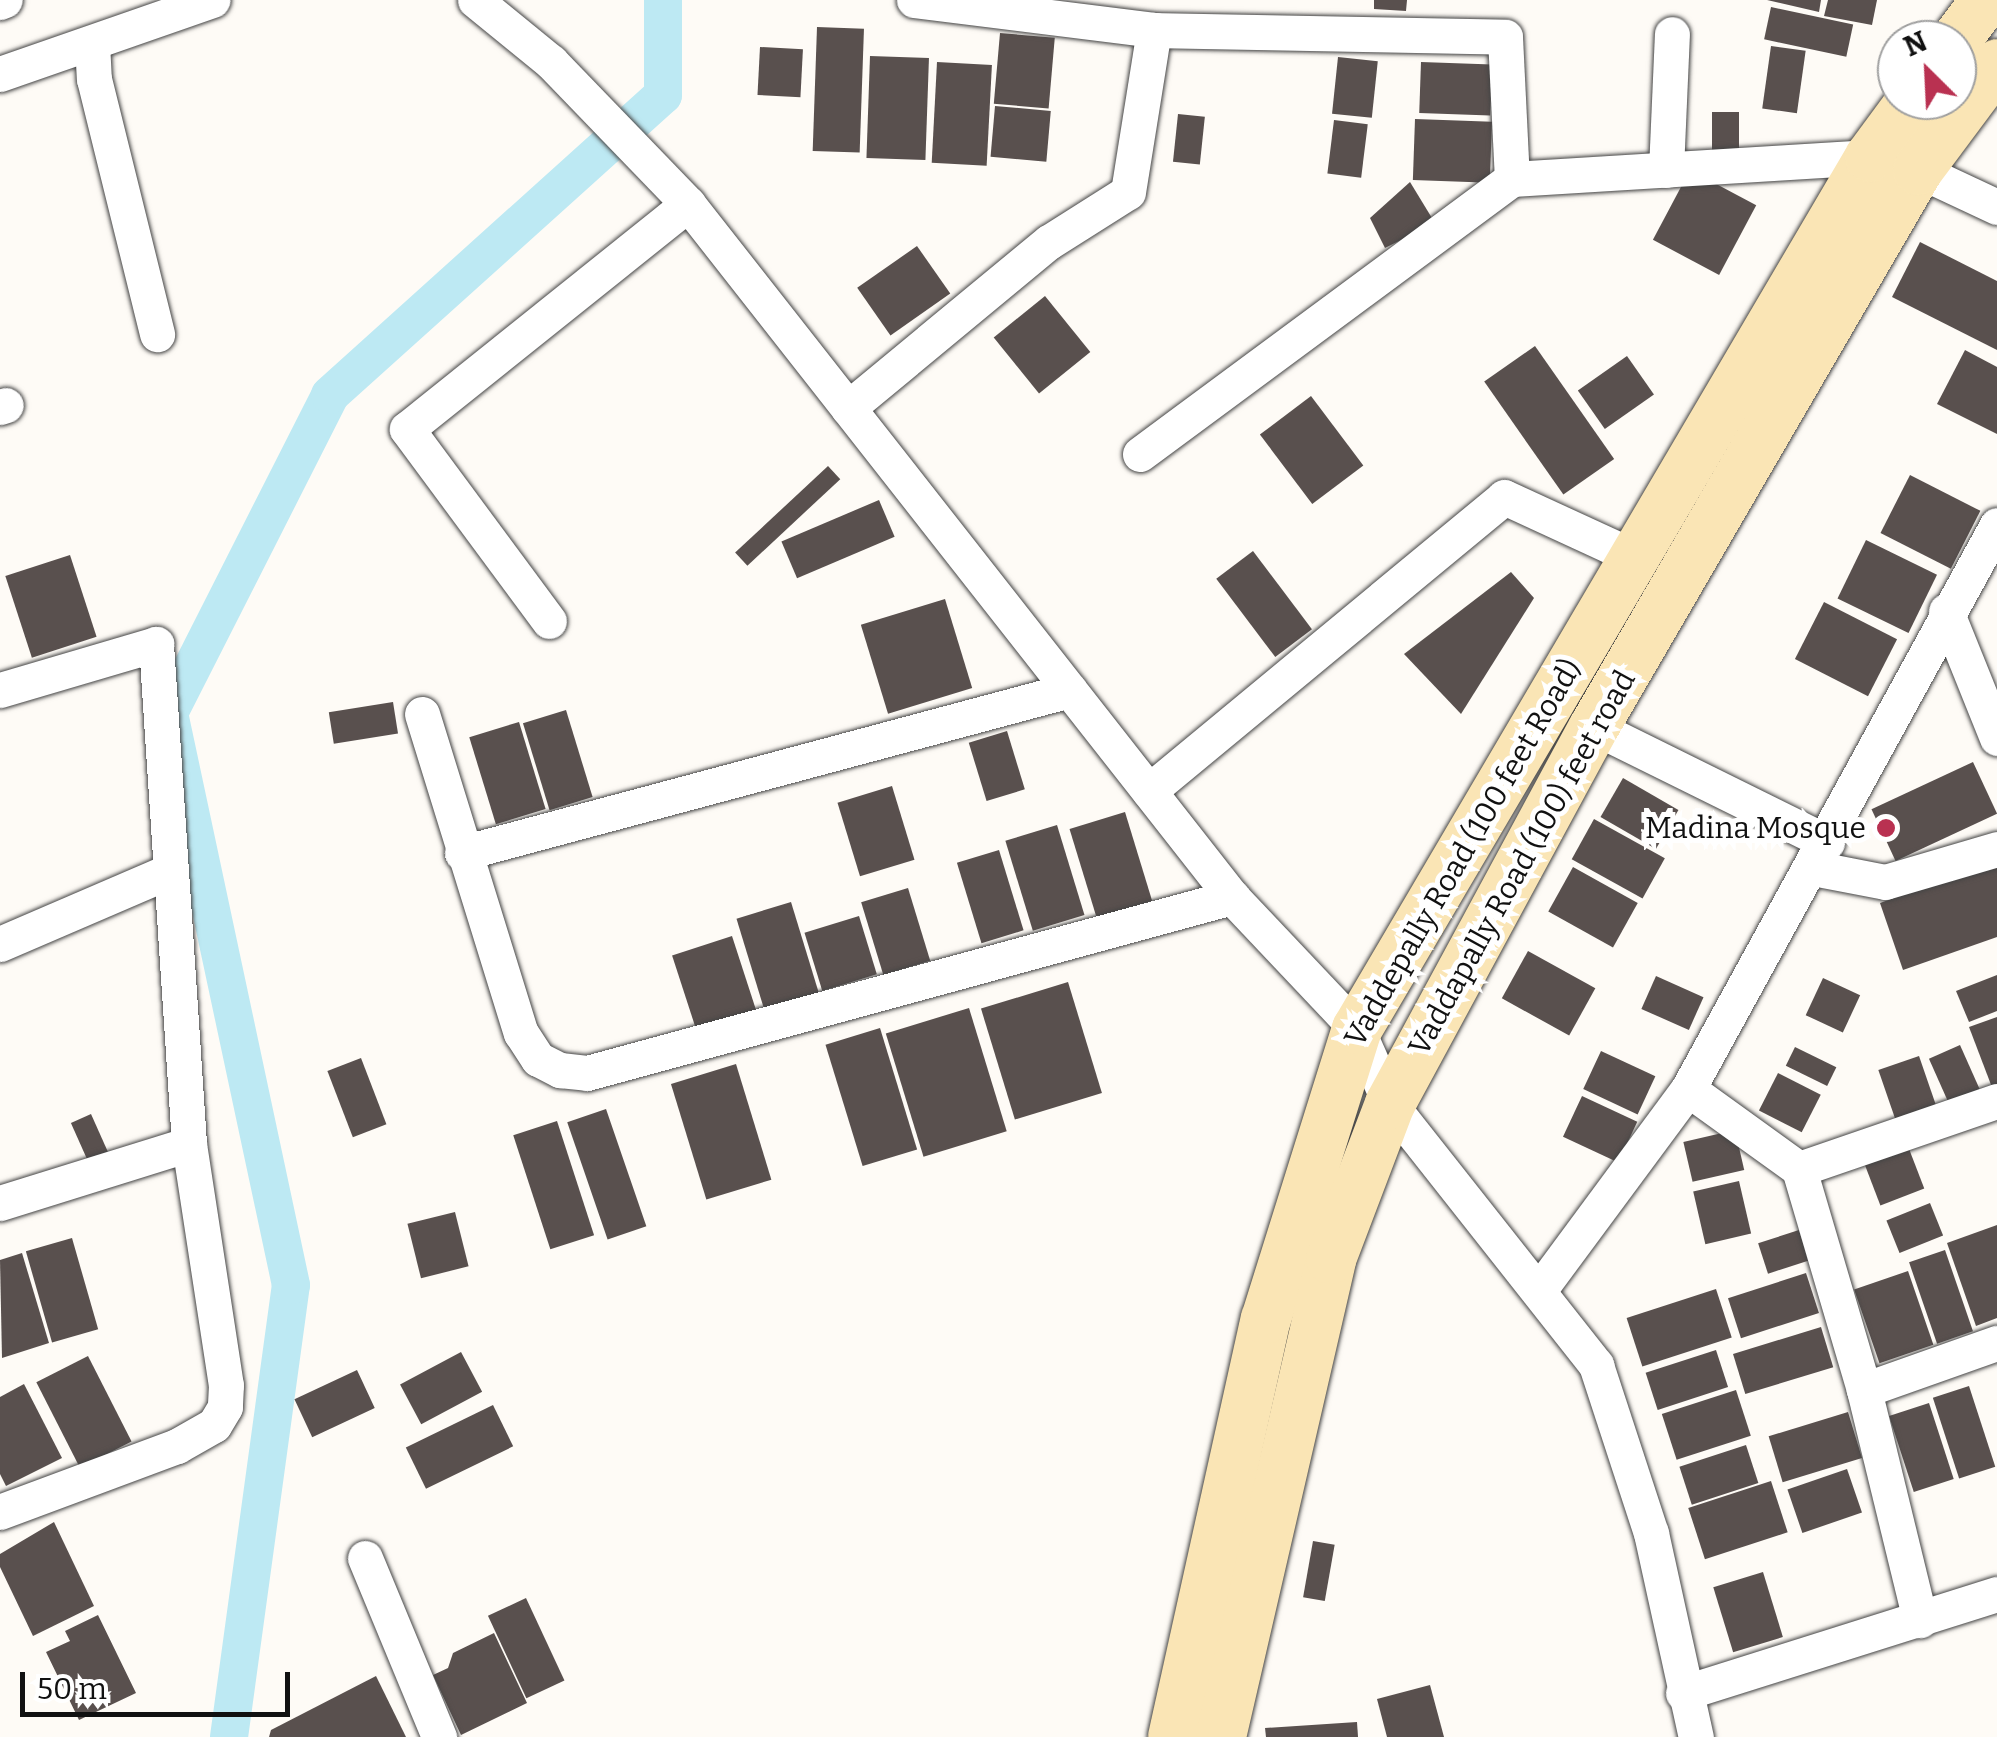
<!DOCTYPE html>
<html>
<head>
<meta charset="utf-8">
<style>
	body { margin:0 }
	#map { position:relative; width:1997px; height:1737px; overflow:hidden; background:#fefbf6; font-family:Bitter,serif }
	div>[style] { position:absolute }
	.canal>* { height:38px; margin:-19px; padding:0 19px; transform-origin:19px; border-radius:19px; background:#bde9f3 }
	.building>* { inset:0; background:#59504e; transform-origin:0 0 }
	.roads { filter:drop-shadow(0 0 2px #444) drop-shadow(0 0 2px #444) }
	.minor>* { height:35px; margin:-17.5px; padding:0 17.5px; transform-origin:17.5px; border-radius:17.5px; background:#fff }
	.secondary>* { height:50px; margin:-25px; padding:0 25px; transform-origin:25px; border-radius:25px; background:#fae5b5 }
	.dots>* { width:28px; height:28px; translate:-50% -50%; box-sizing:border-box; border:5px solid #fff; border-radius:50% }
	span { translate:-50% -50%; white-space:nowrap; text-align:center; line-height:1.15; -webkit-text-stroke:10px #fff; paint-order:stroke }
	.poi-label { font-size:30px; color:#111 }
	.right { translate:-100% -50%; text-align:right }
	.street-label { font-size:30px; color:#111 }
	.north { position:absolute; left:1877px; top:20px; width:100px; height:100px; box-sizing:border-box; background:#fff; border:2px solid #a0a0a0; border-radius:50%; rotate:336deg; font-size:28px; font-weight:700; line-height:40px; text-align:center; color:#111 }
	.north::after { content:''; display:block; margin:auto; width:35px; height:45px; background:#b93151; clip-path:polygon(50% 0,100% 100%,50% 72%,0 100%) }
	.scale { position:absolute; left:20px; top:1672px; width:270px; height:45px; box-sizing:border-box; border:5px solid #111; border-top:0; padding-left:12px; font-size:30px; line-height:35px; white-space:nowrap; color:#111; -webkit-text-stroke:8px #fff; paint-order:stroke }
</style>
</head>
<body>
<div id="map">
	<div class="canal">
		<div style="left:229px;top:1737px;width:456px;rotate:-82.2deg"></div>
		<div style="left:291px;top:1285px;width:585px;rotate:-102.04deg"></div>
		<div style="left:169px;top:713px;width:356px;rotate:-63.1deg"></div>
		<div style="left:330px;top:395px;width:448px;rotate:-42deg"></div>
		<div style="left:663px;top:95px;width:95px;rotate:-90deg"></div>
	</div>
	<div class="building">
		<div style="clip-path:polygon(1374px 0,1407px 0,1406px 11px,1374px 9px)"></div>
		<div style="clip-path:polygon(1767px 0,1821px 0,1819px 12px)"></div>
		<div style="clip-path:polygon(1828px 0,1877px 0,1872px 25px,1824px 16px)"></div>
		<div style="left:1771px;top:7px;width:84px;height:33px;rotate:12deg"></div>
		<div style="left:817px;top:27px;width:47px;height:124px;rotate:2deg"></div>
		<div style="left:1000px;top:33px;width:55px;height:71px;rotate:5deg"></div>
		<div style="left:1771px;top:46px;width:35px;height:63px;rotate:8deg"></div>
		<div style="left:760px;top:47px;width:43px;height:48px;rotate:3deg"></div>
		<div style="left:870px;top:56px;width:59px;height:102px;rotate:2deg"></div>
		<div style="left:1338px;top:57px;width:40px;height:57px;rotate:6deg"></div>
		<div style="left:937px;top:62px;width:55px;height:101px;rotate:3deg"></div>
		<div style="left:1421px;top:62px;width:71px;height:51px;rotate:2deg"></div>
		<div style="left:995px;top:106px;width:56px;height:51px;rotate:5deg"></div>
		<div style="left:1712px;top:112px;width:27px;height:45px"></div>
		<div style="left:1178px;top:114px;width:27px;height:48px;rotate:6deg"></div>
		<div style="left:1415px;top:119px;width:77px;height:61px;rotate:2deg"></div>
		<div style="left:1334px;top:120px;width:34px;height:54px;rotate:7deg"></div>
		<div style="left:1690px;top:170px;width:75px;height:79px;rotate:28deg"></div>
		<div style="clip-path:polygon(1410px 182px,1435px 223px,1385px 248px,1370px 218px)"></div>
		<div style="clip-path:polygon(1920px 242px,1997px 281px,1997px 350px,1892px 297px)"></div>
		<div style="left:917px;top:246px;width:58px;height:73px;rotate:55deg"></div>
		<div style="left:1045px;top:296px;width:72px;height:66px;rotate:51deg"></div>
		<div style="left:1535px;top:346px;width:138px;height:62px;rotate:55deg"></div>
		<div style="clip-path:polygon(1965px 350px,1997px 367px,1997px 434px,1937px 404px)"></div>
		<div style="left:1627px;top:356px;width:47px;height:60px;rotate:55deg"></div>
		<div style="left:1311px;top:396px;width:87px;height:64px;rotate:53deg"></div>
		<div style="left:828px;top:466px;width:18px;height:127px;rotate:47deg"></div>
		<div style="left:1910px;top:475px;width:79px;height:65px;rotate:27deg"></div>
		<div style="left:879px;top:500px;width:40px;height:106px;rotate:67deg"></div>
		<div style="left:1866px;top:540px;width:79px;height:65px;rotate:26deg"></div>
		<div style="left:1253px;top:551px;width:98px;height:46px;rotate:53deg"></div>
		<div style="left:70px;top:555px;width:86px;height:68px;rotate:72deg"></div>
		<div style="clip-path:polygon(1511px 572px,1534px 598px,1461px 714px,1404px 654px)"></div>
		<div style="left:945px;top:599px;width:93px;height:88px;rotate:73deg"></div>
		<div style="left:1824px;top:602px;width:82px;height:64px;rotate:27deg"></div>
		<div style="left:393px;top:702px;width:32px;height:65px;rotate:81deg"></div>
		<div style="left:566px;top:710px;width:91px;height:45px;rotate:73deg"></div>
		<div style="left:519px;top:722px;width:91px;height:52px;rotate:73deg"></div>
		<div style="left:1007px;top:731px;width:61px;height:40px;rotate:73deg"></div>
		<div style="left:1973px;top:762px;width:57px;height:112px;rotate:65deg"></div>
		<div style="left:1623px;top:778px;width:64px;height:45px;rotate:30deg"></div>
		<div style="left:892px;top:786px;width:77px;height:57px;rotate:73deg"></div>
		<div style="left:1125px;top:812px;width:93px;height:58px;rotate:73deg"></div>
		<div style="left:1594px;top:819px;width:81px;height:46px;rotate:29deg"></div>
		<div style="left:1057px;top:825px;width:94px;height:54px;rotate:73deg"></div>
		<div style="left:999px;top:850px;width:84px;height:44px;rotate:73deg"></div>
		<div style="clip-path:polygon(1997px 861px,1997px 937px,1903px 970px,1880px 903px)"></div>
		<div style="left:1573px;top:867px;width:74px;height:51px;rotate:29deg"></div>
		<div style="left:908px;top:888px;width:76px;height:49px;rotate:73deg"></div>
		<div style="left:791px;top:902px;width:96px;height:57px;rotate:73deg"></div>
		<div style="left:859px;top:916px;width:61px;height:57px;rotate:73deg"></div>
		<div style="left:732px;top:936px;width:82px;height:63px;rotate:72deg"></div>
		<div style="left:1528px;top:951px;width:77px;height:54px;rotate:29deg"></div>
		<div style="clip-path:polygon(1997px 975px,1997px 1011px,1969px 1022px,1956px 991px)"></div>
		<div style="left:1656px;top:976px;width:52px;height:36px;rotate:24deg"></div>
		<div style="left:1823px;top:978px;width:41px;height:41px;rotate:25deg"></div>
		<div style="left:1068px;top:982px;width:116px;height:91px;rotate:73deg"></div>
		<div style="left:969px;top:1008px;width:129px;height:87px;rotate:73deg"></div>
		<div style="clip-path:polygon(1997px 1017px,1997px 1089px,1993px 1090px,1969px 1027px)"></div>
		<div style="left:880px;top:1028px;width:127px;height:57px;rotate:73deg"></div>
		<div style="left:1960px;top:1045px;width:49px;height:34px;rotate:66deg"></div>
		<div style="left:1795px;top:1047px;width:46px;height:21px;rotate:26deg"></div>
		<div style="left:1601px;top:1051px;width:60px;height:42px;rotate:25deg"></div>
		<div style="left:1919px;top:1056px;width:54px;height:43px;rotate:71deg"></div>
		<div style="left:361px;top:1058px;width:71px;height:36px;rotate:69deg"></div>
		<div style="left:736px;top:1064px;width:121px;height:68px;rotate:73deg"></div>
		<div style="left:1778px;top:1073px;width:48px;height:42px;rotate:27deg"></div>
		<div style="left:1582px;top:1096px;width:61px;height:45px;rotate:25deg"></div>
		<div style="left:606px;top:1109px;width:124px;height:41px;rotate:71deg"></div>
		<div style="left:91px;top:1114px;width:42px;height:22px;rotate:66deg"></div>
		<div style="left:557px;top:1121px;width:120px;height:46px;rotate:72deg"></div>
		<div style="left:1735px;top:1130px;width:41px;height:53px;rotate:77deg"></div>
		<div style="left:1906px;top:1141px;width:51px;height:47px;rotate:69deg"></div>
		<div style="left:1739px;top:1181px;width:54px;height:47px;rotate:77deg"></div>
		<div style="left:1930px;top:1203px;width:35px;height:47px;rotate:68deg"></div>
		<div style="left:455px;top:1212px;width:56px;height:49px;rotate:76deg"></div>
		<div style="clip-path:polygon(1997px 1225px,1997px 1318px,1976px 1326px,1947px 1243px)"></div>
		<div style="left:1799px;top:1230px;width:32px;height:43px;rotate:72deg"></div>
		<div style="left:72px;top:1238px;width:95px;height:48px;rotate:74deg"></div>
		<div style="left:1945px;top:1250px;width:86px;height:38px;rotate:71deg"></div>
		<div style="clip-path:polygon(22px 1253px,49px 1343px,2px 1358px,0 1260px)"></div>
		<div style="left:1908px;top:1271px;width:78px;height:57px;rotate:71deg"></div>
		<div style="left:1806px;top:1273px;width:42px;height:82px;rotate:72deg"></div>
		<div style="left:1716px;top:1289px;width:51px;height:94px;rotate:72deg"></div>
		<div style="left:1821px;top:1327px;width:42px;height:92px;rotate:73deg"></div>
		<div style="left:1716px;top:1350px;width:39px;height:74px;rotate:72deg"></div>
		<div style="left:461px;top:1352px;width:45px;height:69px;rotate:62deg"></div>
		<div style="left:88px;top:1356px;width:96px;height:58px;rotate:63deg"></div>
		<div style="left:357px;top:1370px;width:42px;height:69px;rotate:65deg"></div>
		<div style="clip-path:polygon(24px 1384px,62px 1458px,6px 1486px,0 1474px,0 1397px)"></div>
		<div style="left:1969px;top:1386px;width:85px;height:38px;rotate:72deg"></div>
		<div style="left:1736px;top:1390px;width:48px;height:78px;rotate:72deg"></div>
		<div style="left:1929px;top:1403px;width:80px;height:42px;rotate:72deg"></div>
		<div style="left:493px;top:1405px;width:46px;height:97px;rotate:64deg"></div>
		<div style="left:1848px;top:1412px;width:48px;height:83px;rotate:73deg"></div>
		<div style="left:1746px;top:1445px;width:40px;height:70px;rotate:72deg"></div>
		<div style="left:1847px;top:1469px;width:46px;height:63px;rotate:71deg"></div>
		<div style="left:1771px;top:1481px;width:54px;height:87px;rotate:72deg"></div>
		<div style="clip-path:polygon(54px 1522px,94px 1606px,33px 1636px,0 1567px,0 1554px)"></div>
		<div style="left:1313px;top:1541px;width:22px;height:57px;rotate:10deg"></div>
		<div style="left:1763px;top:1572px;width:68px;height:52px;rotate:73deg"></div>
		<div style="left:526px;top:1598px;width:91px;height:42px;rotate:65deg"></div>
		<div style="clip-path:polygon(98px 1615px,136px 1693px,79px 1720px,46px 1652px,70px 1641px,65px 1631px)"></div>
		<div style="clip-path:polygon(494px 1633px,527px 1703px,461px 1735px,433px 1675px,448px 1668px,453px 1653px)"></div>
		<div style="clip-path:polygon(376px 1676px,406px 1737px,269px 1737px,271px 1730px)"></div>
		<div style="clip-path:polygon(1430px 1685px,1444px 1737px,1387px 1737px,1377px 1699px)"></div>
		<div style="clip-path:polygon(1357px 1722px,1358px 1737px,1266px 1737px,1265px 1728px)"></div>
	</div>
	<div class="roads">
		<div class="minor">
			<div style="left:475px;top:0;width:98px;rotate:39.2deg"></div>
			<div style="left:551px;top:62px;width:197px;rotate:46deg"></div>
			<div style="left:688px;top:204px;width:881px;rotate:51.87deg"></div>
			<div style="left:1232px;top:897px;width:182px;rotate:46.6deg"></div>
			<div style="left:1357px;top:1029px;width:82px;rotate:66.3deg"></div>
			<div style="left:1390px;top:1104px;width:333px;rotate:51.7deg"></div>
			<div style="left:1596px;top:1365px;width:177px;rotate:71.9deg"></div>
			<div style="left:1651px;top:1533px;width:209px;rotate:77.6deg"></div>
			<div style="left:914px;top:0;width:242px;rotate:7.1deg"></div>
			<div style="left:1154px;top:30px;width:351px;rotate:1.1deg"></div>
			<div style="left:1505px;top:37px;width:142px;rotate:87.2deg"></div>
			<div style="left:1512px;top:179px;width:359px;rotate:-3.5deg"></div>
			<div style="left:1870px;top:157px;width:50px;rotate:15.2deg"></div>
			<div style="left:1918px;top:170px;width:87px;rotate:25.1deg"></div>
			<div style="left:0;top:2px;width:5px;rotate:-22deg"></div>
			<div style="left:92px;top:43px;width:36px;rotate:87deg"></div>
			<div style="left:94px;top:79px;width:263px;rotate:76.1deg"></div>
			<div style="left:0;top:74px;width:225px;rotate:-19.2deg"></div>
			<div style="left:1666px;top:170px;width:136px;rotate:-87.5deg"></div>
			<div style="left:0;top:407px;width:6px;rotate:-18deg"></div>
			<div style="left:848px;top:408px;width:261px;rotate:-39.6deg"></div>
			<div style="left:1049px;top:242px;width:93px;rotate:-32.3deg"></div>
			<div style="left:1128px;top:192px;width:164px;rotate:-80.9deg"></div>
			<div style="left:1140px;top:454px;width:463px;rotate:-36.5deg"></div>
			<div style="left:1946px;top:611px;width:137px;rotate:68.1deg"></div>
			<div style="left:549px;top:621px;width:239px;rotate:-126.5deg"></div>
			<div style="left:407px;top:429px;width:360px;rotate:-38.7deg"></div>
			<div style="left:0;top:690px;width:163px;rotate:-16.4deg"></div>
			<div style="left:156px;top:644px;width:501px;rotate:86.22deg"></div>
			<div style="left:189px;top:1144px;width:244px;rotate:81.3deg"></div>
			<div style="left:226px;top:1385px;width:22px;rotate:93deg"></div>
			<div style="left:225px;top:1407px;width:21px;rotate:121deg"></div>
			<div style="left:214px;top:1425px;width:43px;rotate:150.4deg"></div>
			<div style="left:177px;top:1446px;width:189px;rotate:159.6deg"></div>
			<div style="left:422px;top:714px;width:334px;rotate:72.8deg"></div>
			<div style="left:521px;top:1033px;width:31px;rotate:57deg"></div>
			<div style="left:538px;top:1059px;width:25px;rotate:27deg"></div>
			<div style="left:560px;top:1070px;width:27px;rotate:6deg"></div>
			<div style="left:587px;top:1073px;width:669px;rotate:-15.26deg"></div>
			<div style="left:1594px;top:727px;width:260px;rotate:26.3deg"></div>
			<div style="left:1149px;top:791px;width:461px;rotate:-39.6deg"></div>
			<div style="left:1504px;top:497px;width:141px;rotate:24.7deg"></div>
			<div style="left:462px;top:853px;width:629px;rotate:-15.01deg"></div>
			<div style="left:1813px;top:868px;width:73px;rotate:11deg"></div>
			<div style="left:1885px;top:882px;width:117px;rotate:-16.4deg"></div>
			<div style="left:0;top:944px;width:182px;rotate:-23.3deg"></div>
			<div style="left:1688px;top:1089px;width:137px;rotate:35.8deg"></div>
			<div style="left:1799px;top:1169px;width:209px;rotate:-19deg"></div>
			<div style="left:1799px;top:1169px;width:230px;rotate:73.6deg"></div>
			<div style="left:1864px;top:1390px;width:237px;rotate:76.3deg"></div>
			<div style="left:0;top:1203px;width:198px;rotate:-17.3deg"></div>
			<div style="left:1540px;top:1289px;width:249px;rotate:-53.5deg"></div>
			<div style="left:1688px;top:1089px;width:643px;rotate:-61.28deg"></div>
			<div style="left:1864px;top:1390px;width:141px;rotate:-19.5deg"></div>
			<div style="left:365px;top:1558px;width:194px;rotate:67.5deg"></div>
			<div style="left:1683px;top:1693px;width:329px;rotate:-17.5deg"></div>
		</div>
		<div class="secondary">
			<div style="left:1956px;top:40px;width:50px;rotate:-53.1deg"></div>
			<div style="left:1173px;top:1737px;width:428px;rotate:-77.5deg"></div>
			<div style="left:1266px;top:1319px;width:304px;rotate:-72.6deg"></div>
			<div style="left:1357px;top:1029px;width:1012px;rotate:-59.53deg"></div>
			<div style="left:1870px;top:157px;width:71px;rotate:-53.6deg"></div>
			<div style="left:1221px;top:1737px;width:490px;rotate:-77deg"></div>
			<div style="left:1331px;top:1259px;width:166px;rotate:-69.2deg"></div>
			<div style="left:1390px;top:1104px;width:429px;rotate:-61.6deg"></div>
			<div style="left:1594px;top:727px;width:644px;rotate:-59.81deg"></div>
			<div style="left:1918px;top:170px;width:132px;rotate:-53.3deg"></div>
		</div>
	</div>
	<div class="dots">
		<div style="left:1886px;top:828px;background:#b93151"></div>
	</div>
	<div class="poi-label">
		<span class="right" style="left:1866px;top:828px">Madina Mosque</span>
	</div>
	<div class="street-label">
		<span style="left:1463px;top:853px;rotate:-60deg">Vaddepally Road (100 feet Road)</span>
		<span style="left:1522px;top:863px;rotate:-61deg">Vaddapally Road (100) feet road</span>
	</div>
	<div class="north">N</div>
	<div class="scale">50 m</div>
</div>
</body>
</html>
